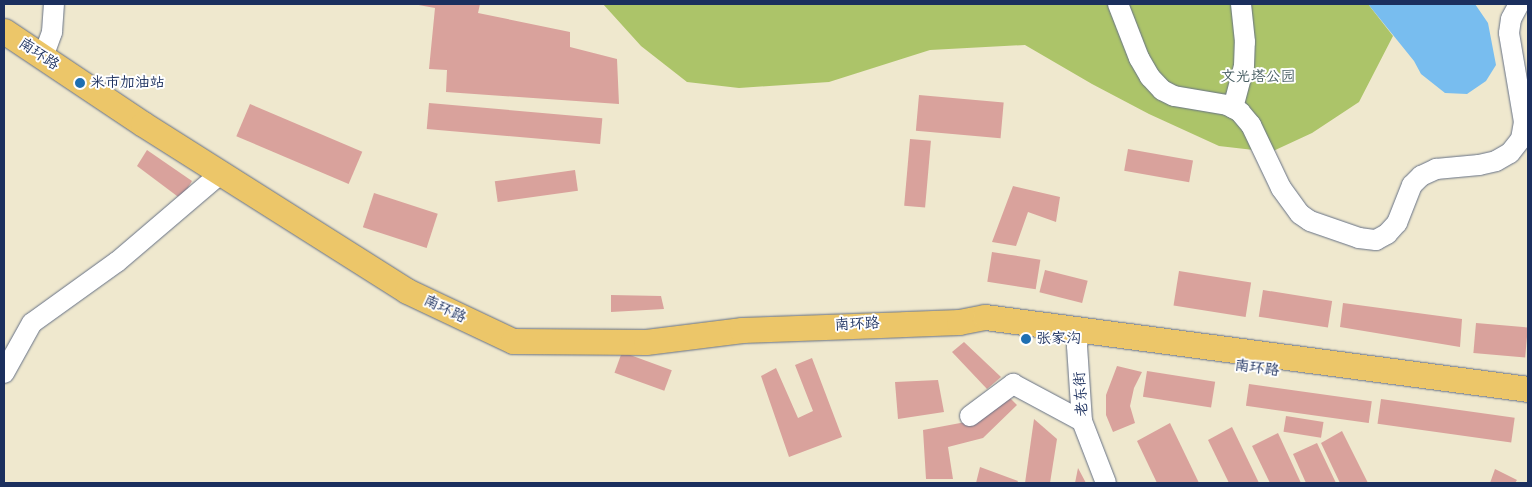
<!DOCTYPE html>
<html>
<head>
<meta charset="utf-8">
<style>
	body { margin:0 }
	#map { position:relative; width:1532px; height:487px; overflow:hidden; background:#efe8ce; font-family:"Architects Daughter","LXGW WenKai TC",sans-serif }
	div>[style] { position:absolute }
	.green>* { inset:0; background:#acc469 }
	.water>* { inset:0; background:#78bdef }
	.building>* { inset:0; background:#d9a29c; transform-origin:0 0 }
	.roads { filter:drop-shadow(0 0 1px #657085) drop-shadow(0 0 1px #657085) }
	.minor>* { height:20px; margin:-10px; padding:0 10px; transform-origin:10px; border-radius:10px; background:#fff }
	.major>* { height:25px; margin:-12.5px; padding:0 12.5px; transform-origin:12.5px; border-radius:12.5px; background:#ecc669 }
	.dots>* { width:14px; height:14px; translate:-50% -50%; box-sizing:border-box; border:2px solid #fff; border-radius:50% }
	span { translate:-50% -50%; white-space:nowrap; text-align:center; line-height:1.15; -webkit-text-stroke:4px #fff; paint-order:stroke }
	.street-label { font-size:15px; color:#1b2f5e }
	.park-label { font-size:15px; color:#465c61 }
	.poi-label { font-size:15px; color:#1b2f5e }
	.left { translate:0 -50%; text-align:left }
	.frame { position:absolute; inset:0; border:5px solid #1b2f5e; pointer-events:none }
</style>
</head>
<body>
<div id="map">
	<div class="green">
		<div style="clip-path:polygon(603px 4px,1368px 4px,1393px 36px,1359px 102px,1312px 133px,1271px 152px,1219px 146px,1149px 114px,1092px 84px,1025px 45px,930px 50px,829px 82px,739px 88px,687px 82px,641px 46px)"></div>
	</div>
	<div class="water">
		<div style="clip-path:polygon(1368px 4px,1475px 4px,1488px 23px,1496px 65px,1486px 81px,1467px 94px,1445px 93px,1421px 74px,1414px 61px)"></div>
	</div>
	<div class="building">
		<div style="clip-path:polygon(413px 4px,480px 4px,478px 13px,570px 32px,570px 47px,617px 59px,619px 104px,446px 92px,447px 70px,429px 69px,435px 8px)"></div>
		<div style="left:919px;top:95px;width:85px;height:36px;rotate:5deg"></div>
		<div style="left:429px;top:103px;width:174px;height:26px;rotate:5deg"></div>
		<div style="left:250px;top:104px;width:122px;height:35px;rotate:23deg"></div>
		<div style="left:910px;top:139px;width:21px;height:67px;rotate:5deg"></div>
		<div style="left:1128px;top:149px;width:66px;height:22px;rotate:10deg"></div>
		<div style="clip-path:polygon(147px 150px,192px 181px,181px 199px,137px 166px)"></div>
		<div style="left:575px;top:170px;width:21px;height:81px;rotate:82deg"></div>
		<div style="clip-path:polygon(1013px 186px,1060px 197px,1056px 222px,1028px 212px,1016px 246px,992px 242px)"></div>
		<div style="left:374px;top:193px;width:67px;height:36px;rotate:18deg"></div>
		<div style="left:992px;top:252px;width:49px;height:30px;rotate:9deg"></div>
		<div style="left:1045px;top:270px;width:44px;height:23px;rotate:14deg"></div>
		<div style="left:1179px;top:271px;width:73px;height:35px;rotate:9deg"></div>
		<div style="left:1263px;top:290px;width:70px;height:27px;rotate:9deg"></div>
		<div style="clip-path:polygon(611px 295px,661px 296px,664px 309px,611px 312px)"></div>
		<div style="clip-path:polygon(1343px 303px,1462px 319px,1460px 347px,1340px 327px)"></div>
		<div style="left:1476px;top:323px;width:52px;height:30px;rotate:5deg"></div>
		<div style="clip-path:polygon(964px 342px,1001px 377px,987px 389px,952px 352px)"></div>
		<div style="left:622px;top:352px;width:53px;height:22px;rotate:20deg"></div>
		<div style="clip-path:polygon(812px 358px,842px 437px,789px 457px,761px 376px,776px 368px,798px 418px,813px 411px,795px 365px)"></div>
		<div style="clip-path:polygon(1117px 366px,1142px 372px,1134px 388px,1130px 406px,1135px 423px,1113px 432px,1106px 415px,1106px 395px)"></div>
		<div style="left:1147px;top:371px;width:69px;height:26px;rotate:9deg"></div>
		<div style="clip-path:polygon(938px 380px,944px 412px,898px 419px,895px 382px)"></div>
		<div style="left:1249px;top:384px;width:124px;height:22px;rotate:8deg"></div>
		<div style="clip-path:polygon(1004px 392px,1017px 405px,983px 438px,948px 447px,953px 479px,926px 479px,923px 430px,971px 421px)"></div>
		<div style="left:1381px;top:399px;width:135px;height:25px;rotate:8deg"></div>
		<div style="left:1286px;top:416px;width:38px;height:16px;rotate:9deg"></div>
		<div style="clip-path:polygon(1034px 419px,1057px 439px,1050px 483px,1025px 483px)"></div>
		<div style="clip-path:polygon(1170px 423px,1199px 483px,1157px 483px,1137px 441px)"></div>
		<div style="clip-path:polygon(1232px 427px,1259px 483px,1229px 483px,1208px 440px)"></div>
		<div style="clip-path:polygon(1342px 431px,1368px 483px,1340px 483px,1321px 443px)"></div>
		<div style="clip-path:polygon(1278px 433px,1301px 483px,1270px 483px,1252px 446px)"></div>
		<div style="clip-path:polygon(1317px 443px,1336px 483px,1306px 483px,1293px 454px)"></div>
		<div style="clip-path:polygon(980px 467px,1018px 481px,1017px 483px,976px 483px)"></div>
		<div style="clip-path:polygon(1078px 468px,1086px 483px,1075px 483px)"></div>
		<div style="clip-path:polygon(1495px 469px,1517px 480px,1515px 483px,1490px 483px)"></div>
	</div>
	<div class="roads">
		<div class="minor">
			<div style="left:1118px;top:4px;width:58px;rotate:68.7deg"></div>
			<div style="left:1139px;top:58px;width:22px;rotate:60deg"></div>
			<div style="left:1150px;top:77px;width:18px;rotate:47deg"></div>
			<div style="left:1162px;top:90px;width:13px;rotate:27deg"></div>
			<div style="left:1174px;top:96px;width:54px;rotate:9.6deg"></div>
			<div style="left:1227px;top:105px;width:15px;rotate:28deg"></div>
			<div style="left:1240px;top:112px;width:17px;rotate:50deg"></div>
			<div style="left:1251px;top:125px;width:70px;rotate:64.5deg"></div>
			<div style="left:1281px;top:188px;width:32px;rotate:54deg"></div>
			<div style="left:1300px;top:214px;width:12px;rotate:35deg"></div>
			<div style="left:1310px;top:221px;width:52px;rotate:19.1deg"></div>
			<div style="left:1359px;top:238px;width:17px;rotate:7deg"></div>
			<div style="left:1376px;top:240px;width:13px;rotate:-29deg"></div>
			<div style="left:1387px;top:234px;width:15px;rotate:-48deg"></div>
			<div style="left:1397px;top:223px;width:41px;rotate:-68.5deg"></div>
			<div style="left:1412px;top:185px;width:13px;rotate:-45deg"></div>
			<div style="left:1421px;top:176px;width:17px;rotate:-25deg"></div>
			<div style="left:1436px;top:169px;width:43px;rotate:-5.3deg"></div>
			<div style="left:1479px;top:165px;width:17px;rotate:-13deg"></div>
			<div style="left:1496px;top:161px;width:16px;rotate:-30deg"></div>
			<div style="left:1510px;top:153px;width:18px;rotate:-52deg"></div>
			<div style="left:1521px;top:139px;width:17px;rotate:-80deg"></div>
			<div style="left:1524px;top:122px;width:90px;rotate:-99.6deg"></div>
			<div style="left:1509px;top:33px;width:14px;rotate:-82deg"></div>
			<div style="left:1511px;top:19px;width:17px;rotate:-62deg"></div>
			<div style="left:43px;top:57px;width:27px;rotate:-70deg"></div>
			<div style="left:52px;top:32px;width:28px;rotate:-86deg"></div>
			<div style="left:1233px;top:108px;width:43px;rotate:-75.3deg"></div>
			<div style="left:1244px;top:66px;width:24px;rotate:-88deg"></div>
			<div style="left:1245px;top:42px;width:38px;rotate:-96deg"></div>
			<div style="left:1080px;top:330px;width:16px;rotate:101deg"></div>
			<div style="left:1077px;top:346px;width:75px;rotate:86.2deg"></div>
			<div style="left:1082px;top:421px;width:66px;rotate:68.8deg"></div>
			<div style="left:4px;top:373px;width:57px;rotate:-60.8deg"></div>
			<div style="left:32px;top:323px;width:105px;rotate:-35.7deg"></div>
			<div style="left:117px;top:262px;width:135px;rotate:-40.5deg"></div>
			<div style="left:970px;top:416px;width:54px;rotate:-36.7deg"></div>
			<div style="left:1013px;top:384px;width:78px;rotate:28.2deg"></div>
		</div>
		<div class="major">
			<div style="left:4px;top:31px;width:167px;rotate:33.8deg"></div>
			<div style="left:143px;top:124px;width:312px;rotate:32.3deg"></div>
			<div style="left:407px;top:291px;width:117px;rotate:25.3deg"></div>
			<div style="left:513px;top:341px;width:133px;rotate:0.4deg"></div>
			<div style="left:646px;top:342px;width:97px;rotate:-7.1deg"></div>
			<div style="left:742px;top:330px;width:217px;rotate:-2.1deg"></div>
			<div style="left:959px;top:322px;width:26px;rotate:-11deg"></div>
			<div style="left:985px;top:317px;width:548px;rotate:7.55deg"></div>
		</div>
	</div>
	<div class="dots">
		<div style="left:80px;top:83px;background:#1f6fb2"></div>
		<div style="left:1026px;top:339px;background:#1f6fb2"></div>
	</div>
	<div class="street-label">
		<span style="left:39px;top:54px;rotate:34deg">南环路</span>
		<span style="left:445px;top:309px;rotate:25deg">南环路</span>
		<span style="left:857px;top:324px;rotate:-3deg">南环路</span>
		<span style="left:1257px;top:368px;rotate:7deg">南环路</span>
		<span style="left:1081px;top:394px;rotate:-94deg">老东街</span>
	</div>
	<div class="park-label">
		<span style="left:1258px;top:77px">文光塔公园</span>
	</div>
	<div class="poi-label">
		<span class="left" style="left:90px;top:83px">米市加油站</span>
		<span class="left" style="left:1036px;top:339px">张家沟</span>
	</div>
	<div class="frame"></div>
</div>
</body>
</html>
